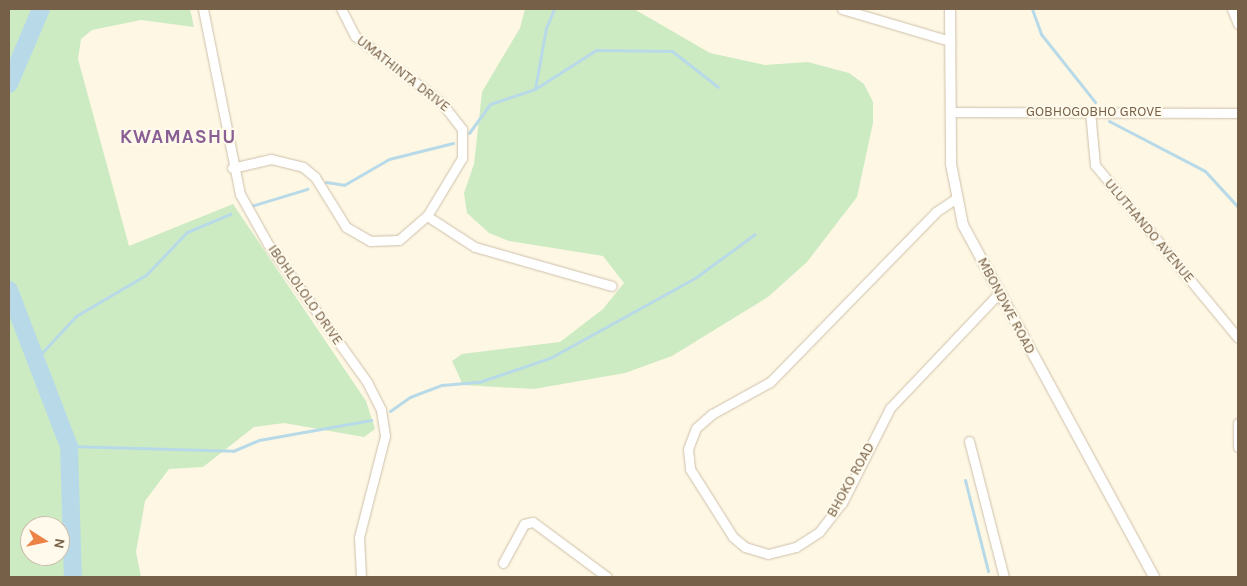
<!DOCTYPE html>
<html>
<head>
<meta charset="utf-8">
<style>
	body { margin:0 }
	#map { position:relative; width:1247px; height:586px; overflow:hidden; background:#fdf7e4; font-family:Karla,sans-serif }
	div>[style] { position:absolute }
	.green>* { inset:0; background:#cdebc2 }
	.stream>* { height:3px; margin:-1.5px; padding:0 1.5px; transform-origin:1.5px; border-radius:1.5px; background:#b8dae8 }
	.river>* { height:18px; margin:-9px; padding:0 9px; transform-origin:9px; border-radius:9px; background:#b8dae8 }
	.roads { filter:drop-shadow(0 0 1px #cfc0aa) drop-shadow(0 0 1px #cfc0aa) }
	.minor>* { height:9px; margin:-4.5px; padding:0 4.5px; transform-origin:4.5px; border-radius:4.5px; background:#fff }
	.tertiary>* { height:10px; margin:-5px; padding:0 5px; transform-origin:5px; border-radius:5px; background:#fff }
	span { translate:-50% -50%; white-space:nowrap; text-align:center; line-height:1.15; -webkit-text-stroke:4px #fffaeb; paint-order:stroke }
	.street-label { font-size:14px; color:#776048 }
	.district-label { font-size:19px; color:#8a6094; font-weight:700; letter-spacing:1px }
	.frame { position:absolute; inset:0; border:10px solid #776048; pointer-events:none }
	.north { position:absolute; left:20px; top:516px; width:50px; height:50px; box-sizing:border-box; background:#fffaeb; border:1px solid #c9bcaa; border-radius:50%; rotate:100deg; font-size:14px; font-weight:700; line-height:20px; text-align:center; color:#776048 }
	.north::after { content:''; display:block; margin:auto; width:18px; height:22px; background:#ec8245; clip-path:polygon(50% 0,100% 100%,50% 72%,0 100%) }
</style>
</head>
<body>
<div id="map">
	<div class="green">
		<div style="clip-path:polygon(evenodd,9px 9px,190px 9px,194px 27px,141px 20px,92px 30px,81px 39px,78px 59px,129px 246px,233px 204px,366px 401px,375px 429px,364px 437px,284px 423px,254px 427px,203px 467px,169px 469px,145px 501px,136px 552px,141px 577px,9px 577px,9px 9px,30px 526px,60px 526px,60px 556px,30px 556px,30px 526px)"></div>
		<div style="clip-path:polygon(525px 9px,634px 9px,710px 53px,765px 65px,808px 62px,849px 73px,864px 84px,873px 102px,873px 123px,857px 197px,807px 262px,768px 297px,672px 356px,625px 373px,534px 389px,463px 385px,452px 361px,462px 354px,560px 342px,603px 309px,624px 283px,603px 256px,509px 241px,489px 233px,467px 213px,464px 193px,474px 164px,482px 92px,520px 28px)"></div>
	</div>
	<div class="stream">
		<div style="left:1032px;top:9px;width:27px;rotate:70deg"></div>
		<div style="left:1041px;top:34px;width:87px;rotate:51.5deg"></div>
		<div style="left:535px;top:89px;width:62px;rotate:-79.8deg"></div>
		<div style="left:546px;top:28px;width:21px;rotate:-67deg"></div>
		<div style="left:1109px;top:121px;width:108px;rotate:27.5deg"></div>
		<div style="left:1205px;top:171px;width:49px;rotate:47.5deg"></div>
		<div style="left:469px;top:133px;width:36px;rotate:-54deg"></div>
		<div style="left:490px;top:104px;width:47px;rotate:-18.4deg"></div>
		<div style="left:535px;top:89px;width:72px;rotate:-32.6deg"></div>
		<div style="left:596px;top:50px;width:76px;rotate:0.8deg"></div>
		<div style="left:672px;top:51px;width:58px;rotate:38deg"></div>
		<div style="left:326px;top:182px;width:18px;rotate:9deg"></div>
		<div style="left:344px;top:185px;width:52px;rotate:-30deg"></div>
		<div style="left:389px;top:159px;width:66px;rotate:-14deg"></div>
		<div style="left:251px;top:206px;width:59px;rotate:-16.9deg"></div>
		<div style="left:38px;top:357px;width:56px;rotate:-47.2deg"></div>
		<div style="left:76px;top:316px;width:81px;rotate:-30.4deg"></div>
		<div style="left:146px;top:275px;width:59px;rotate:-46.4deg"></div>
		<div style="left:187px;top:232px;width:47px;rotate:-22.7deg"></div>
		<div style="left:390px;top:411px;width:24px;rotate:-35deg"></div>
		<div style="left:410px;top:397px;width:34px;rotate:-21deg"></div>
		<div style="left:442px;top:385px;width:37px;rotate:-5deg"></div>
		<div style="left:479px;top:382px;width:75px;rotate:-18.7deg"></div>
		<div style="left:550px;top:358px;width:166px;rotate:-28.9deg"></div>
		<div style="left:695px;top:278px;width:74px;rotate:-36.3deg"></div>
		<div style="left:69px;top:446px;width:164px;rotate:1.7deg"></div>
		<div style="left:233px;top:451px;width:28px;rotate:-23deg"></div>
		<div style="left:259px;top:440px;width:114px;rotate:-10.1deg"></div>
		<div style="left:965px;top:480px;width:94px;rotate:75.8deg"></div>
	</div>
	<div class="river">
		<div style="left:9px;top:84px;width:82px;rotate:-66.9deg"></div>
		<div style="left:9px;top:290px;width:167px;rotate:69deg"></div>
		<div style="left:69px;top:446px;width:131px;rotate:88.3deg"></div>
	</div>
	<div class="roads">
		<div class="minor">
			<div style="left:203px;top:9px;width:189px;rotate:78.7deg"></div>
			<div style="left:240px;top:194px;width:57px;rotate:60.8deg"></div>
			<div style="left:268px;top:244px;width:170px;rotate:54.3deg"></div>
			<div style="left:367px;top:382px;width:31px;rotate:63deg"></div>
			<div style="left:381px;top:410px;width:26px;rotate:81deg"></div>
			<div style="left:385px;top:436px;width:104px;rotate:104.4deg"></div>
			<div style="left:359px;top:537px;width:40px;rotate:87.1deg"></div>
			<div style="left:842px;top:9px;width:113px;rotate:16.5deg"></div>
			<div style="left:1232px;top:9px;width:16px;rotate:68deg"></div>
			<div style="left:1090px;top:111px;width:54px;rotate:84.7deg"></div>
			<div style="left:1095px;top:165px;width:224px;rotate:50.4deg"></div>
			<div style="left:950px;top:112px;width:288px;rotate:0.2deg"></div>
			<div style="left:232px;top:168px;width:40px;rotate:-13deg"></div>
			<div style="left:271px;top:159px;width:33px;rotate:14deg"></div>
			<div style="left:303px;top:167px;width:16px;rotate:40deg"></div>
			<div style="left:315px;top:177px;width:59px;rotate:58.2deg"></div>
			<div style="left:346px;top:227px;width:28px;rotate:30deg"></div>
			<div style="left:370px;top:241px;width:29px;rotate:-2deg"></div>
			<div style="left:399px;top:240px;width:37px;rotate:-41deg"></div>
			<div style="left:427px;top:216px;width:68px;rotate:-58.9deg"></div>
			<div style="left:462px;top:158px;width:29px;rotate:-90deg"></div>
			<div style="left:462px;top:129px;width:33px;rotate:-128deg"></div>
			<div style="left:442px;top:103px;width:110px;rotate:-142.4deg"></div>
			<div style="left:355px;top:36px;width:30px;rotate:-117deg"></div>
			<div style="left:955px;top:199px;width:23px;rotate:146deg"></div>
			<div style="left:936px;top:212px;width:238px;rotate:134.3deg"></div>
			<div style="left:770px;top:382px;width:66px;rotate:151.1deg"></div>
			<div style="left:712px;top:414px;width:21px;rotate:139deg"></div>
			<div style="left:696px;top:428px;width:22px;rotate:111deg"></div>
			<div style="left:688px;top:449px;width:20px;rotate:84deg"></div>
			<div style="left:690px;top:469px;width:80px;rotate:57.7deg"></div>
			<div style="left:733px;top:537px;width:16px;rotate:40deg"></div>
			<div style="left:745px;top:547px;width:24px;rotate:17deg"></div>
			<div style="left:768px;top:554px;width:29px;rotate:-14deg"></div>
			<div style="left:796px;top:547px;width:27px;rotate:-33deg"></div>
			<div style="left:819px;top:532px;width:37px;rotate:-52deg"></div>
			<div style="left:842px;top:503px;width:106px;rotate:-63.2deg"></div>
			<div style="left:890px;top:408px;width:158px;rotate:-46.5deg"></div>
			<div style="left:427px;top:216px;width:57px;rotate:32.9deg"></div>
			<div style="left:475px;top:247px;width:142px;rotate:15.9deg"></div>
			<div style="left:1238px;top:423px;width:24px;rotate:90deg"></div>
			<div style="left:969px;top:441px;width:140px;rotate:75.6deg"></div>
			<div style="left:503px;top:563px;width:44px;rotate:-61.7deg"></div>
			<div style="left:524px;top:524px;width:9px;rotate:-13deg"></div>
			<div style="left:533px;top:522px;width:92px;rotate:36.6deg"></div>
		</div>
		<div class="tertiary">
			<div style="left:950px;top:9px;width:155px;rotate:89.6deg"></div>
			<div style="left:951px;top:164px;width:62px;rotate:78.9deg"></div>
			<div style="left:963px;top:225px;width:400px;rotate:61.5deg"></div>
		</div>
	</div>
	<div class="street-label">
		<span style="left:403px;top:74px;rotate:38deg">UMATHINTA DRIVE</span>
		<span style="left:1094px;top:112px">GOBHOGOBHO GROVE</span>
		<span style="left:1149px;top:231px;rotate:50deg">ULUTHANDO AVENUE</span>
		<span style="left:305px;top:295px;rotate:55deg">IBOHLOLOLO DRIVE</span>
		<span style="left:1006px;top:306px;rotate:62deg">MBONDWE ROAD</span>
		<span style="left:851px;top:480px;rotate:-61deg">BHOKO ROAD</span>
	</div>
	<div class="district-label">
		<span style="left:178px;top:138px">KWAMASHU</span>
	</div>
	<div class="frame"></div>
	<div class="north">N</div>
</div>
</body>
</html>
